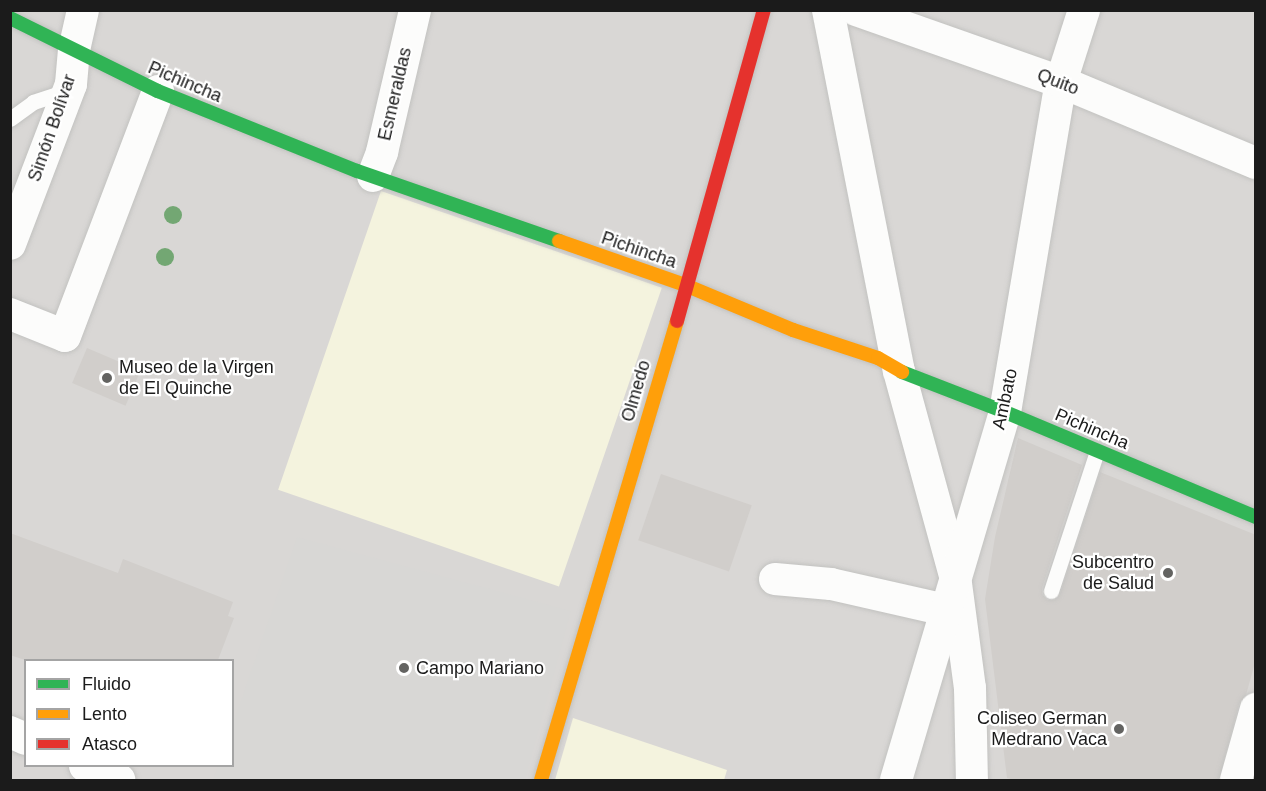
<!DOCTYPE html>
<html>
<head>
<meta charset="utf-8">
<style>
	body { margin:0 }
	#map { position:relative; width:1266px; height:791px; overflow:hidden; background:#eae8e4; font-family:Helvetica,sans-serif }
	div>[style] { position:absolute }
	.residential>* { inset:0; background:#d9d7d5 }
	.education>* { inset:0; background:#f4f3de; transform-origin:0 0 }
	.religious>* { inset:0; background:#d8d7d5 }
	.building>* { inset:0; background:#d1cecb; transform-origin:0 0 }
	.roads { filter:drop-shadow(0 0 2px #c2c2c0) drop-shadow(0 0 2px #c2c2c0) }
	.lane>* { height:15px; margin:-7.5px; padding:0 7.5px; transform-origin:7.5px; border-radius:7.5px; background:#fcfcfb }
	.street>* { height:32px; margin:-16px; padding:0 16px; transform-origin:16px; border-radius:16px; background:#fcfcfb }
	.fast>* { height:14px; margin:-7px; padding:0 7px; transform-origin:7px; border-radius:7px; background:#30b455 }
	.slow>* { height:14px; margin:-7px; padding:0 7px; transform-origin:7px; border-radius:7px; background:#ff9f0a }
	.jam>* { height:14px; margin:-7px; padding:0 7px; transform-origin:7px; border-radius:7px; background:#e5322d }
	.trees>* { width:18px; height:18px; margin:-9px; border-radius:50%; background:#73a773 }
	.dots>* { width:16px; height:16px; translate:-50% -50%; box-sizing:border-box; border:3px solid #fff; border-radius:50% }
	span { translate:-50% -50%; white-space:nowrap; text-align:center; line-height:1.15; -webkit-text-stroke:4.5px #fff; paint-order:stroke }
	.street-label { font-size:18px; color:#1b1b1b }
	.poi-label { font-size:18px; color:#1b1b1b }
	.left { translate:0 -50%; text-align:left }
	.right { translate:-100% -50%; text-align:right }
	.frame { position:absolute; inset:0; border:12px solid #1b1b1b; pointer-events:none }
	.legend { position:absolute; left:24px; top:659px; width:210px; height:108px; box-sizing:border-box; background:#fff; border:2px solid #a4a4a4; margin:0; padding:8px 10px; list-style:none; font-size:18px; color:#1b1b1b }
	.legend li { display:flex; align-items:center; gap:12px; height:30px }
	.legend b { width:30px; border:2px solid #a4a4a4 }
</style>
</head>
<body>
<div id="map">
	<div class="residential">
		<div style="clip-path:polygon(evenodd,10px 11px,1255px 11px,1255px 780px,11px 780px,10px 11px,26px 660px,232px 660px,232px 766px,26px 766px,26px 660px)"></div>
	</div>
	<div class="education">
		<div style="left:381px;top:191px;width:297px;height:316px;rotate:19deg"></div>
		<div style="clip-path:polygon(573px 718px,727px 770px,724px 780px,555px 780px)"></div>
	</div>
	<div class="religious">
		<div style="clip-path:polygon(297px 537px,571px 611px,525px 780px,213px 780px,218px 766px,232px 766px,233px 724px)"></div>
	</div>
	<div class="building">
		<div style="left:87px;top:348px;width:58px;height:38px;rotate:23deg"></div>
		<div style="clip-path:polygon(1018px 438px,1082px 465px,1042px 588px,1042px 594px,1047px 600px,1054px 600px,1060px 594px,1100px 472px,1256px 535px,1256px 659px,1246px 695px,1239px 704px,1219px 780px,1015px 780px,1007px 778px,985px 599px,995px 537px)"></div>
		<div style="left:661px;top:474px;width:96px;height:70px;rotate:19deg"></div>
		<div style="clip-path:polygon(10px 533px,118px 573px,123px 559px,233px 602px,228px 616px,234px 618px,218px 660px,25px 660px,10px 655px)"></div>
	</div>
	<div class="roads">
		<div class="lane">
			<div style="left:10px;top:119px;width:29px;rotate:-36deg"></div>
			<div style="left:33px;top:102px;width:38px;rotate:-18deg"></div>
			<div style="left:1051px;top:591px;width:147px;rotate:-71.8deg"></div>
		</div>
		<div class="street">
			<div style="left:828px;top:10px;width:368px;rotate:78.9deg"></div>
			<div style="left:899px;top:371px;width:213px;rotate:74.7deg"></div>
			<div style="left:955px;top:576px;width:113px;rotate:82.4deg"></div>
			<div style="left:970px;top:688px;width:92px;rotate:88.8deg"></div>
			<div style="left:856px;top:10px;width:217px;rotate:19.4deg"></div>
			<div style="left:1061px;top:82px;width:211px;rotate:22.6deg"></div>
			<div style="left:373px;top:176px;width:26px;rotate:-69deg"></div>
			<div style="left:382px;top:152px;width:146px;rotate:-76.9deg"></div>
			<div style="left:10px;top:244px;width:171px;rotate:-69.1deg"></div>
			<div style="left:71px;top:84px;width:34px;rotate:-85deg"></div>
			<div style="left:74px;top:50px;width:41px;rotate:-77.3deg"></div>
			<div style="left:10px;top:314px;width:59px;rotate:21.8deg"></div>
			<div style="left:65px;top:336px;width:262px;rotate:-69.2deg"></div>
			<div style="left:775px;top:579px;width:56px;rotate:5.1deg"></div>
			<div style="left:831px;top:584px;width:117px;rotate:12.8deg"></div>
			<div style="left:10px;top:732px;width:17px;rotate:24deg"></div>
			<div style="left:85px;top:766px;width:37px;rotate:22deg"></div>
			<div style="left:896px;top:780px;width:384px;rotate:-73.5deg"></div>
			<div style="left:1005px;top:412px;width:335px;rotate:-80.4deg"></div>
			<div style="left:1061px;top:82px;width:76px;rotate:-72.3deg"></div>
			<div style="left:1236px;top:780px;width:74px;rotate:-74.3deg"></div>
		</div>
		<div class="fast">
			<div style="left:10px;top:18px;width:165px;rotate:26.3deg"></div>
			<div style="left:158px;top:91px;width:214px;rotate:21.9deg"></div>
			<div style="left:357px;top:171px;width:214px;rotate:19.1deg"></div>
			<div style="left:902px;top:372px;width:110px;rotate:21.2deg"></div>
			<div style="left:1005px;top:412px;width:272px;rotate:22.7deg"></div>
		</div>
		<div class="slow">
			<div style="left:559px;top:241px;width:133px;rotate:19.2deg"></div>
			<div style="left:685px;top:285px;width:117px;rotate:22.6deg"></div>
			<div style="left:793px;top:330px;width:89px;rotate:18.2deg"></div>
			<div style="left:878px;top:358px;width:28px;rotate:30deg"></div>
			<div style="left:541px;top:780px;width:479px;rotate:-73.5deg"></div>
		</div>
		<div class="jam">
			<div style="left:677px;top:321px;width:323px;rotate:-74.4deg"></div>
		</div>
	</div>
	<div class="trees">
		<div style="left:173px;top:215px"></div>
		<div style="left:165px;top:257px"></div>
	</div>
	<div class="dots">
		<div style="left:107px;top:378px;background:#636361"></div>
		<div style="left:1168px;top:573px;background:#636361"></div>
		<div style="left:404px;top:668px;background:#636361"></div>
		<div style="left:1119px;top:729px;background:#636361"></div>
	</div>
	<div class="street-label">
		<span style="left:185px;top:82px;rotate:23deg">Pichincha</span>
		<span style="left:1058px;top:82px;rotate:21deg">Quito</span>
		<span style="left:395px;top:94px;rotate:-77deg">Esmeraldas</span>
		<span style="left:52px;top:128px;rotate:-71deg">Simón Bolívar</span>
		<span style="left:639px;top:250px;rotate:19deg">Pichincha</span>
		<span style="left:636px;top:391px;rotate:-74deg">Olmedo</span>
		<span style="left:1005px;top:399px;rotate:-78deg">Ambato</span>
		<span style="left:1092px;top:429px;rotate:23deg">Pichincha</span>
	</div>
	<div class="poi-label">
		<span class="left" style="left:119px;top:378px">Museo de la Virgen<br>de El Quinche</span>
		<span class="right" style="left:1154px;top:573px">Subcentro<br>de Salud</span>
		<span class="left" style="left:416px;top:668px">Campo Mariano</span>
		<span class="right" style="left:1107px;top:729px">Coliseo German<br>Medrano Vaca</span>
	</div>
	<div class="frame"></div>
	<ul class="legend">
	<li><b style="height:8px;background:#30b455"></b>Fluido</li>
	<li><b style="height:8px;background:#ff9f0a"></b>Lento</li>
	<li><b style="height:8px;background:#e5322d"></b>Atasco</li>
	</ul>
</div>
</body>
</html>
